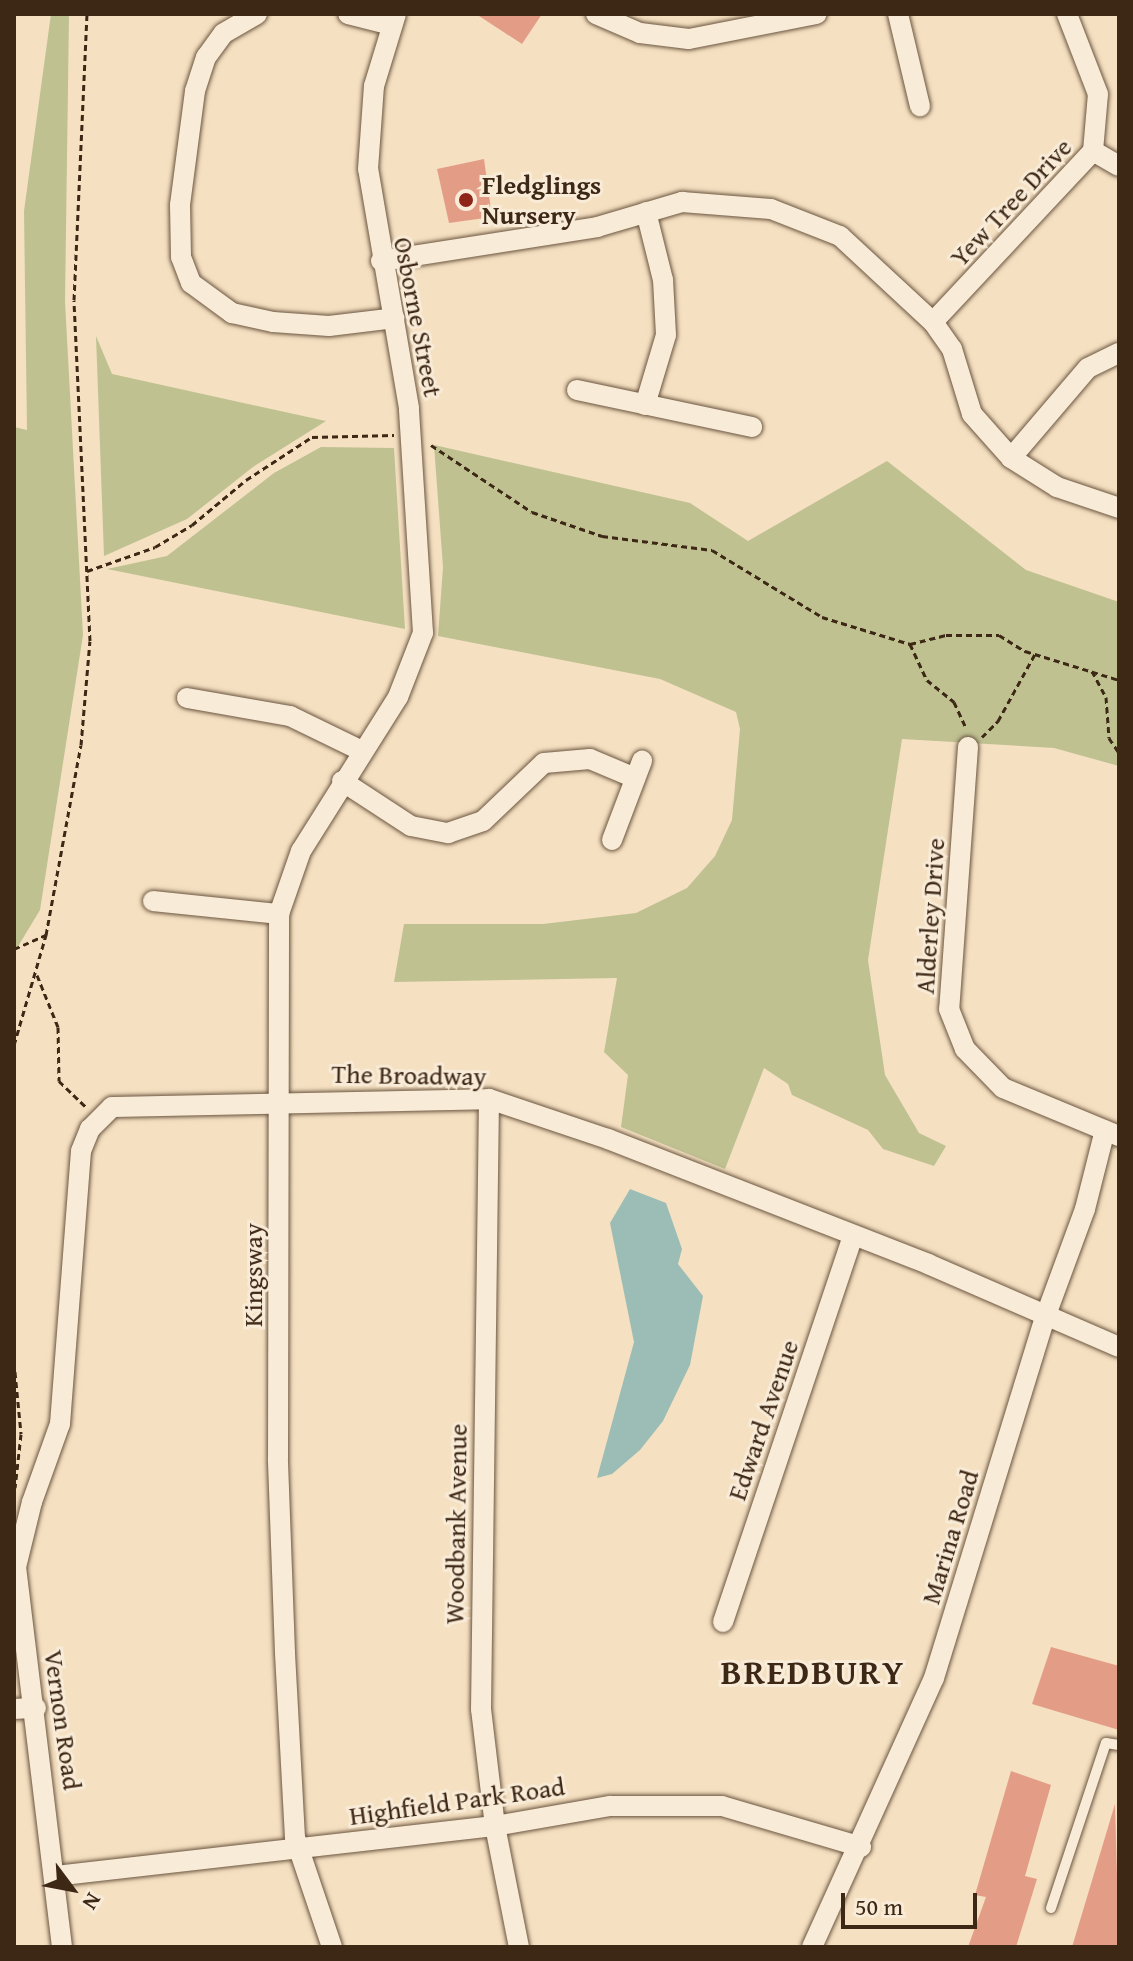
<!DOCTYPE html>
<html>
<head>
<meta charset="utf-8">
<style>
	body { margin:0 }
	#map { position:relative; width:1133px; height:1961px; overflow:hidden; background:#f5e0c1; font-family:"Gentium Book Plus",serif }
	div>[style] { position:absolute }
	.green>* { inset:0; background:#bfc191 }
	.water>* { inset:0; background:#9cbdb6 }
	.building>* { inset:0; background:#e39d87 }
	.path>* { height:3px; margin-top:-1.5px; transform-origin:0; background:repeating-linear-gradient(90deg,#3d2715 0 6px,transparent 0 10px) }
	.roads { filter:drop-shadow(0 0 2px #6b5540) drop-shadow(0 0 2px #6b5540) }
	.lane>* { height:10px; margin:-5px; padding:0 5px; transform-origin:5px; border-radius:5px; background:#f8ebd7 }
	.street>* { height:20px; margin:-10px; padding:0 10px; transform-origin:10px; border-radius:10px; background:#f8ebd7 }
	.dots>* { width:22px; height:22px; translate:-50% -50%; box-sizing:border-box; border:4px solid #f8ebd7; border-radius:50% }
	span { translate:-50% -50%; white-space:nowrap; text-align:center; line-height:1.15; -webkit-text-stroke:6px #f8ebd7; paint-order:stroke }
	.poi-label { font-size:26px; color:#3d2715; font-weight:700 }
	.left { translate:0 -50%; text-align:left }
	.street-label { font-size:26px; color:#3d2715 }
	.district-label { font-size:34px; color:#3d2715; font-weight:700; letter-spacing:2px }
	.frame { position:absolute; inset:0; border:16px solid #3d2715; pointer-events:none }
	.north { position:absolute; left:32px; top:1849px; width:80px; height:80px; -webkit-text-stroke:6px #f8ebd7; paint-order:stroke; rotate:122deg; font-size:22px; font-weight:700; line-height:32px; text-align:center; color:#3d2715 }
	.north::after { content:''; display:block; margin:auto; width:28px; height:36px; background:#3d2715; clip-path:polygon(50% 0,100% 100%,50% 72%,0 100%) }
	.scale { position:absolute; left:841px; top:1893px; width:136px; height:36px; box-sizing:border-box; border:4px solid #3d2715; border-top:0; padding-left:10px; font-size:24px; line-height:28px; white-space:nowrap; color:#3d2715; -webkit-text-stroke:6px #f8ebd7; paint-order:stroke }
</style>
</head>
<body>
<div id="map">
	<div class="green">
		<div style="clip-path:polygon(51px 14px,69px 14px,65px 301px,83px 635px,40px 910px,14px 953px,14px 427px,27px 430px,24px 211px)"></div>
		<div style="clip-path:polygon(96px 336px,112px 374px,326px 421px,253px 467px,187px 519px,104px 556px)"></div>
		<div style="clip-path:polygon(434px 445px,690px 503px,748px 541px,887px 461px,1026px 570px,1119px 602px,1119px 766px,1054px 748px,902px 739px,868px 960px,885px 1075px,919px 1133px,946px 1146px,934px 1166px,883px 1149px,868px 1130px,792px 1095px,788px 1084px,764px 1068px,725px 1169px,621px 1127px,628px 1075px,604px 1052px,617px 978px,394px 982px,404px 924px,543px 924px,636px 913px,687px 888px,715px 856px,732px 820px,740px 729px,736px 712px,660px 679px,438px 636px,443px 567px)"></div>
		<div style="clip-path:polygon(321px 447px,394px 448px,405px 629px,107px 569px,167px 556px,274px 473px)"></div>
	</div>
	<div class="water">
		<div style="clip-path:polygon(630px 1189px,666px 1203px,682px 1249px,678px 1264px,703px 1296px,690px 1365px,663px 1421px,640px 1450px,612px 1474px,597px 1478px,634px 1342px,610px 1223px)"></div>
	</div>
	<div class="building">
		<div style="clip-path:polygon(476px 14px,542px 14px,522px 44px)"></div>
		<div style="clip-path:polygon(484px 159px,492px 217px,449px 223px,437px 169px)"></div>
		<div style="clip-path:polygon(1051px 1647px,1119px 1666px,1119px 1730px,1032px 1704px)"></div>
		<div style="clip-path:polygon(1011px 1771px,1051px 1785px,1025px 1876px,1037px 1879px,1016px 1947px,968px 1947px,986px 1897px,975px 1895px)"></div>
		<div style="clip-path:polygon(1115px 1804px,1119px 1947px,1072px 1947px)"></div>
	</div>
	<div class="path">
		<div style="left:431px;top:445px;width:121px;rotate:33.6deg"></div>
		<div style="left:532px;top:512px;width:74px;rotate:18.9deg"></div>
		<div style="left:602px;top:536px;width:111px;rotate:7.3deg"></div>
		<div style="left:712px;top:550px;width:129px;rotate:31.3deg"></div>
		<div style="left:822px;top:617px;width:92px;rotate:17.1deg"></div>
		<div style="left:910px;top:644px;width:37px;rotate:-14deg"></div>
		<div style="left:946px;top:635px;width:53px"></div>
		<div style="left:999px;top:635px;width:31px;rotate:32deg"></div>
		<div style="left:1025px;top:651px;width:98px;rotate:17.1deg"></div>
		<div style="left:87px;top:571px;width:72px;rotate:-19.4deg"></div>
		<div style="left:155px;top:547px;width:43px;rotate:-30.7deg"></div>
		<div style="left:192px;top:525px;width:70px;rotate:-39.8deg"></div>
		<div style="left:246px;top:480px;width:79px;rotate:-33.1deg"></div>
		<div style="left:312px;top:437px;width:82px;rotate:-1.4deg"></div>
		<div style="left:910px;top:644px;width:40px;rotate:65deg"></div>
		<div style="left:927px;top:680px;width:35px;rotate:39deg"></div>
		<div style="left:954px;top:702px;width:29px;rotate:65deg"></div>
		<div style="left:1092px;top:671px;width:30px;rotate:62deg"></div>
		<div style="left:1106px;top:697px;width:41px;rotate:85.8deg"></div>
		<div style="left:1109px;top:738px;width:18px;rotate:56deg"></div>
		<div style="left:982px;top:737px;width:23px;rotate:-45deg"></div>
		<div style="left:998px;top:721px;width:77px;rotate:-61.1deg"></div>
		<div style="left:14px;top:949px;width:35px;rotate:-24deg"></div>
		<div style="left:37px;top:975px;width:56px;rotate:68deg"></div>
		<div style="left:58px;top:1027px;width:54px;rotate:88.9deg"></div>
		<div style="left:59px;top:1081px;width:37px;rotate:44deg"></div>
		<div style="left:14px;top:1045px;width:115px;rotate:-73.8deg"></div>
		<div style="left:46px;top:935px;width:193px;rotate:-79.6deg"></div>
		<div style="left:81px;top:745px;width:104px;rotate:-85.1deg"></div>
		<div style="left:90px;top:641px;width:341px;rotate:-92.7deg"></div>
		<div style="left:74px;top:300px;width:286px;rotate:-87.4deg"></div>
		<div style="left:14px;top:1362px;width:72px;rotate:84.4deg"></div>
		<div style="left:21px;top:1434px;width:54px;rotate:96.3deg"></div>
	</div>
	<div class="roads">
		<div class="lane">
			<div style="left:1051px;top:1908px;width:174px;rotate:-71.6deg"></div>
			<div style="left:1106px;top:1743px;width:13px;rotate:9deg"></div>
		</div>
		<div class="street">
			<div style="left:257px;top:14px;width:39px;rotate:150deg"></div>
			<div style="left:223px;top:34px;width:29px;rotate:126deg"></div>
			<div style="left:206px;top:57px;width:36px;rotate:108deg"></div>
			<div style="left:195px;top:91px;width:115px;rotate:97.5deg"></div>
			<div style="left:180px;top:205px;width:52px;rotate:88.9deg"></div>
			<div style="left:181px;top:257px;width:28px;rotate:69deg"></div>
			<div style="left:191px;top:283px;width:51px;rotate:36.2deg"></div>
			<div style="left:232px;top:313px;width:42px;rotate:12.4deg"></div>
			<div style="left:273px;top:322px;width:56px;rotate:4.1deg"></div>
			<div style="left:329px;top:326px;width:66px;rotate:-6.9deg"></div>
			<div style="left:348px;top:14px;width:44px;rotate:14.3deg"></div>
			<div style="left:596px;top:14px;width:48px;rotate:23.4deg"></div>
			<div style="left:640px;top:33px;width:49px;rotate:7deg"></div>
			<div style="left:689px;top:39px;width:130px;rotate:-11.1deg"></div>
			<div style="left:898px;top:14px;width:95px;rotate:76.6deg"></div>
			<div style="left:1093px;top:151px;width:30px;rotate:30deg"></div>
			<div style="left:381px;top:261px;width:219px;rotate:-8.9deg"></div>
			<div style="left:597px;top:227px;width:89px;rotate:-16.4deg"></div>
			<div style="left:682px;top:202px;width:89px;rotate:4.5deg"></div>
			<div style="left:771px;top:209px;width:74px;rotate:21.4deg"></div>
			<div style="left:840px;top:236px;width:127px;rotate:42.8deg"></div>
			<div style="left:933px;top:322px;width:33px;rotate:55deg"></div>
			<div style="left:952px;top:349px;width:68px;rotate:72.9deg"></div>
			<div style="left:972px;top:414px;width:59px;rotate:48.4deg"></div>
			<div style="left:1011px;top:458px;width:54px;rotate:32.2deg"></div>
			<div style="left:1057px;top:487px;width:65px;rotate:18.7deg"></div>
			<div style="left:933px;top:322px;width:234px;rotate:-46.9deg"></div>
			<div style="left:1093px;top:151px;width:57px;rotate:-85deg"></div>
			<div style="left:1098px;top:94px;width:86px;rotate:-111.2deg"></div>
			<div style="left:577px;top:390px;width:179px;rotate:11.9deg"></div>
			<div style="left:645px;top:405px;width:73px;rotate:-73.3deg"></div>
			<div style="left:666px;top:335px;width:55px;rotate:-93.1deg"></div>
			<div style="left:663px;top:280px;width:70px;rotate:-104deg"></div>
			<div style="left:1011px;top:458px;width:118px;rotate:-49.5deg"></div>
			<div style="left:1088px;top:368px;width:34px;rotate:-26deg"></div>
			<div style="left:187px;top:698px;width:105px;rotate:9.9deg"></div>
			<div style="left:290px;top:716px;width:80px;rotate:25.9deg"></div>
			<div style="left:968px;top:747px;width:263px;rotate:94.1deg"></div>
			<div style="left:949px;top:1009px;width:43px;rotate:68.2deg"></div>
			<div style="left:965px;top:1049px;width:54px;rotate:45.7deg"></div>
			<div style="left:1003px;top:1088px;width:126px;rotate:22.5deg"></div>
			<div style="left:342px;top:781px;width:82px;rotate:33.1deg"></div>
			<div style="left:411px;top:826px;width:38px;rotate:11deg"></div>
			<div style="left:448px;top:833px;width:37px;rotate:-19deg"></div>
			<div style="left:483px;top:821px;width:84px;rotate:-43.6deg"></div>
			<div style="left:544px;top:763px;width:46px;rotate:-5deg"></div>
			<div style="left:590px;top:759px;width:49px;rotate:22.9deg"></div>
			<div style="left:612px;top:840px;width:85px;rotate:-69.2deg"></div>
			<div style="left:153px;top:901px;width:127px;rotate:5.9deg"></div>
			<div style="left:489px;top:1099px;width:610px;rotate:90.75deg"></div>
			<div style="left:481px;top:1709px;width:118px;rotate:83.2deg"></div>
			<div style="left:495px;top:1826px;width:123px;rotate:78.8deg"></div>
			<div style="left:723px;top:1622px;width:408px;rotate:-71.4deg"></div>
			<div style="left:14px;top:1709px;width:22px;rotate:-3deg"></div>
			<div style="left:55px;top:1876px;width:443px;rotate:-6.5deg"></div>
			<div style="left:495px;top:1826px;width:117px;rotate:-9.9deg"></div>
			<div style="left:610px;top:1806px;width:112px"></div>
			<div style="left:722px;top:1806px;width:145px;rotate:16.4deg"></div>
			<div style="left:62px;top:1947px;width:383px;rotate:-96.9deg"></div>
			<div style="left:16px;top:1567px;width:67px;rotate:-76.2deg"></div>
			<div style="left:32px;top:1502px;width:83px;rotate:-70.3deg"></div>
			<div style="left:60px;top:1424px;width:274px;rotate:-85.6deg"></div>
			<div style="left:81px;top:1151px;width:24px;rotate:-68deg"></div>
			<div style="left:90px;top:1129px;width:31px;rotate:-45deg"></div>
			<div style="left:112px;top:1107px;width:377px;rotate:-1.2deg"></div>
			<div style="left:489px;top:1099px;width:126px;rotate:18.6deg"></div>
			<div style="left:608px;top:1139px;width:344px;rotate:21.3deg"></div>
			<div style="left:928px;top:1264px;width:208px;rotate:23.5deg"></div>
			<div style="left:332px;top:1947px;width:115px;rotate:-108.7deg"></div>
			<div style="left:295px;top:1838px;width:185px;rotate:-93.1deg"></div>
			<div style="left:285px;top:1653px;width:195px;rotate:-92.1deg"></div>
			<div style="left:278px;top:1458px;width:544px;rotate:-89.89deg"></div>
			<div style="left:279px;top:914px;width:67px;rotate:-70.8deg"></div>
			<div style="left:301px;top:851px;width:182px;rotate:-57.8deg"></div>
			<div style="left:398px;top:697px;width:69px;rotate:-68.7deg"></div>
			<div style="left:423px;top:633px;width:225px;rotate:-93.6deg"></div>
			<div style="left:409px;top:408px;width:242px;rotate:-99.7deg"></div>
			<div style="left:368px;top:169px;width:83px;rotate:-85.9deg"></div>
			<div style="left:374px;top:86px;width:75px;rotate:-73deg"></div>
			<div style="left:812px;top:1947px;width:295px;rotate:-65.6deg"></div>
			<div style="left:934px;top:1678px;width:380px;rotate:-72.9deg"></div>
			<div style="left:1046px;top:1315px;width:113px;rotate:-69.8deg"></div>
			<div style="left:1085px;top:1209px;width:81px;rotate:-75.8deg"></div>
		</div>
	</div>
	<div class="dots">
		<div style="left:466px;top:200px;background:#8f2418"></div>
	</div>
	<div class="poi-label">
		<span class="left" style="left:482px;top:200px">Fledglings<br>Nursery</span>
	</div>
	<div class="street-label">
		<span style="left:1011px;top:202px;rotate:-47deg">Yew Tree Drive</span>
		<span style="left:418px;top:317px;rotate:79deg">Osborne Street</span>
		<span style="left:930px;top:916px;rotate:-86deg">Alderley Drive</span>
		<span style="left:409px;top:1075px;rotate:1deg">The Broadway</span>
		<span style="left:253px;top:1275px;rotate:-90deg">Kingsway</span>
		<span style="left:763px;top:1420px;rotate:-71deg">Edward Avenue</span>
		<span style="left:456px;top:1524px;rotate:-89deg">Woodbank Avenue</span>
		<span style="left:950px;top:1537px;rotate:-73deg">Marina Road</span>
		<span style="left:63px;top:1720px;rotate:82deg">Vernon Road</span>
		<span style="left:457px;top:1801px;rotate:-8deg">Highfield Park Road</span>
	</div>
	<div class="district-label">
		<span style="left:813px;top:1672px">BREDBURY</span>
	</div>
	<div class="frame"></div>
	<div class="north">N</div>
	<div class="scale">50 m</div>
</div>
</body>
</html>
